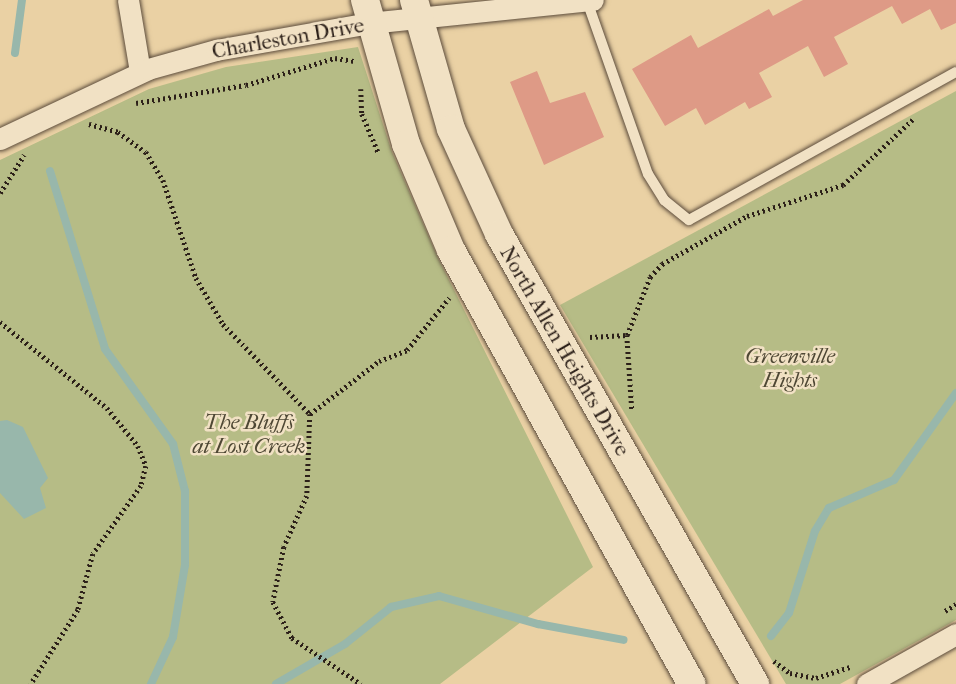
<!DOCTYPE html>
<html>
<head>
<meta charset="utf-8">
<style>
	body { margin:0 }
	#map { position:relative; width:956px; height:684px; overflow:hidden; background:#ead1a4; font-family:"IM FELL French Canon",serif }
	div>[style] { position:absolute }
	.green>* { inset:0; background:#b6bc86 }
	.water>* { inset:0; background:#98b7ab }
	.stream>* { height:8px; margin:-4px; padding:0 4px; transform-origin:4px; border-radius:4px; background:#98b7ab }
	.building>* { inset:0; background:#de9a86 }
	.path>* { height:4.5px; margin-top:-2.25px; transform-origin:0; background:repeating-linear-gradient(90deg,#2c2019 0 2px,transparent 0 5.5px) }
	.roads { filter:drop-shadow(0 0 2px #5c4c3c) drop-shadow(0 0 2px #5c4c3c) }
	.service>* { height:10px; margin:-5px; padding:0 5px; transform-origin:5px; border-radius:5px; background:#f1e1c4 }
	.minor>* { height:21px; margin:-10.5px; padding:0 10.5px; transform-origin:10.5px; border-radius:10.5px; background:#f1e1c4 }
	.secondary>* { height:28px; margin:-14px; padding:0 14px; transform-origin:14px; border-radius:14px; background:#f1e1c4 }
	span { translate:-50% -50%; white-space:nowrap; text-align:center; line-height:1.15; -webkit-text-stroke:5px #f1e1c4; paint-order:stroke }
	.street-label { font-size:21px; color:#2c2019 }
	.park-label { font-size:21px; color:#4e4734; font-style:italic }
</style>
</head>
<body>
<div id="map">
	<div class="green">
		<div style="clip-path:polygon(358px 47px,392px 152px,438px 258px,593px 567px,440px 684px,0 684px,0 160px,149px 89px,226px 67px)"></div>
		<div style="clip-path:polygon(956px 91px,956px 620px,840px 684px,786px 684px,560px 305px)"></div>
	</div>
	<div class="water">
		<div style="clip-path:polygon(7px 420px,23px 427px,48px 478px,40px 488px,46px 508px,24px 519px,0 493px,0 421px)"></div>
	</div>
	<div class="stream">
		<div style="left:15px;top:53px;width:53px;rotate:-82.5deg"></div>
		<div style="left:50px;top:171px;width:186px;rotate:72.8deg"></div>
		<div style="left:105px;top:349px;width:117px;rotate:54.4deg"></div>
		<div style="left:173px;top:444px;width:49px;rotate:75.7deg"></div>
		<div style="left:185px;top:491px;width:74px;rotate:90deg"></div>
		<div style="left:185px;top:565px;width:73px;rotate:99.5deg"></div>
		<div style="left:173px;top:637px;width:52px;rotate:115.1deg"></div>
		<div style="left:771px;top:636px;width:29px;rotate:-52deg"></div>
		<div style="left:789px;top:613px;width:86px;rotate:-72.4deg"></div>
		<div style="left:815px;top:531px;width:27px;rotate:-59deg"></div>
		<div style="left:829px;top:508px;width:71px;rotate:-23.3deg"></div>
		<div style="left:894px;top:480px;width:107px;rotate:-54.5deg"></div>
		<div style="left:276px;top:684px;width:80px;rotate:-30.1deg"></div>
		<div style="left:345px;top:644px;width:59px;rotate:-38.8deg"></div>
		<div style="left:391px;top:607px;width:49px;rotate:-12.9deg"></div>
		<div style="left:439px;top:596px;width:103px;rotate:15.8deg"></div>
		<div style="left:538px;top:624px;width:87px;rotate:10.5deg"></div>
	</div>
	<div class="building">
		<div style="clip-path:polygon(803px 0,956px 0,956px 23px,941px 30px,930px 9px,902px 24px,892px 6px,834px 37px,848px 64px,824px 77px,808px 46px,759px 73px,772px 97px,749px 109px,745px 102px,705px 125px,696px 108px,665px 126px,632px 69px,691px 35px,698px 48px,769px 9px,773px 16px)"></div>
		<div style="clip-path:polygon(537px 71px,550px 103px,585px 92px,604px 137px,544px 165px,510px 82px)"></div>
	</div>
	<div class="path">
		<div style="left:361px;top:89px;width:25px;rotate:88deg"></div>
		<div style="left:362px;top:114px;width:43px;rotate:67deg"></div>
		<div style="left:136px;top:103px;width:111px;rotate:-9.3deg"></div>
		<div style="left:246px;top:85px;width:93px;rotate:-16.9deg"></div>
		<div style="left:335px;top:58px;width:20px;rotate:9deg"></div>
		<div style="left:89px;top:124px;width:30px;rotate:15deg"></div>
		<div style="left:118px;top:132px;width:34px;rotate:36deg"></div>
		<div style="left:146px;top:152px;width:33px;rotate:59deg"></div>
		<div style="left:163px;top:180px;width:103px;rotate:71.4deg"></div>
		<div style="left:196px;top:278px;width:53px;rotate:59.6deg"></div>
		<div style="left:223px;top:324px;width:125px;rotate:46deg"></div>
		<div style="left:310px;top:414px;width:82px;rotate:92.1deg"></div>
		<div style="left:307px;top:496px;width:56px;rotate:114.3deg"></div>
		<div style="left:284px;top:547px;width:56px;rotate:101.3deg"></div>
		<div style="left:273px;top:602px;width:41px;rotate:62.2deg"></div>
		<div style="left:292px;top:638px;width:83px;rotate:33.7deg"></div>
		<div style="left:0;top:193px;width:45px;rotate:-57.7deg"></div>
		<div style="left:0;top:322px;width:137px;rotate:38.8deg"></div>
		<div style="left:107px;top:408px;width:49px;rotate:50.8deg"></div>
		<div style="left:138px;top:446px;width:22px;rotate:68deg"></div>
		<div style="left:146px;top:466px;width:21px;rotate:104deg"></div>
		<div style="left:141px;top:486px;width:83px;rotate:125.2deg"></div>
		<div style="left:93px;top:554px;width:58px;rotate:105deg"></div>
		<div style="left:78px;top:610px;width:88px;rotate:122.4deg"></div>
		<div style="left:627px;top:335px;width:76px;rotate:86.2deg"></div>
		<div style="left:590px;top:337px;width:37px;rotate:-3deg"></div>
		<div style="left:627px;top:335px;width:62px;rotate:-68.4deg"></div>
		<div style="left:650px;top:277px;width:18px;rotate:-47deg"></div>
		<div style="left:662px;top:264px;width:98px;rotate:-29.5deg"></div>
		<div style="left:747px;top:216px;width:101px;rotate:-17.9deg"></div>
		<div style="left:843px;top:185px;width:98px;rotate:-43.3deg"></div>
		<div style="left:310px;top:414px;width:87px;rotate:-37.5deg"></div>
		<div style="left:379px;top:361px;width:30px;rotate:-21deg"></div>
		<div style="left:407px;top:350px;width:67px;rotate:-51.1deg"></div>
		<div style="left:945px;top:611px;width:13px;rotate:-32deg"></div>
		<div style="left:774px;top:661px;width:20px;rotate:37deg"></div>
		<div style="left:790px;top:673px;width:26px;rotate:11deg"></div>
		<div style="left:816px;top:678px;width:36px;rotate:-18deg"></div>
	</div>
	<div class="roads">
		<div class="service">
			<div style="left:587px;top:1px;width:183px;rotate:70.6deg"></div>
			<div style="left:648px;top:174px;width:31px;rotate:58deg"></div>
			<div style="left:664px;top:200px;width:32px;rotate:39deg"></div>
			<div style="left:689px;top:220px;width:305px;rotate:-29deg"></div>
		</div>
		<div class="minor">
			<div style="left:128px;top:0;width:73px;rotate:80.5deg"></div>
			<div style="left:0;top:139px;width:164px;rotate:-25.3deg"></div>
			<div style="left:148px;top:69px;width:71px;rotate:-15.6deg"></div>
			<div style="left:216px;top:50px;width:155px;rotate:-10deg"></div>
			<div style="left:369px;top:23px;width:225px;rotate:-5.9deg"></div>
			<div style="left:867px;top:684px;width:102px;rotate:-29.3deg"></div>
		</div>
		<div class="secondary">
			<div style="left:365px;top:0;width:150px;rotate:74.1deg"></div>
			<div style="left:406px;top:144px;width:115px;rotate:67deg"></div>
			<div style="left:451px;top:250px;width:496px;rotate:61deg"></div>
			<div style="left:414px;top:0;width:134px;rotate:74deg"></div>
			<div style="left:451px;top:129px;width:115px;rotate:65.4deg"></div>
			<div style="left:499px;top:234px;width:518px;rotate:60.36deg"></div>
		</div>
	</div>
	<div class="street-label">
		<span style="left:288px;top:38px;rotate:-10deg">Charleston Drive</span>
		<span style="left:565px;top:351px;rotate:60deg">North Allen Heights Drive</span>
	</div>
	<div class="park-label">
		<span style="left:790px;top:368px">Greenville<br>Hights</span>
		<span style="left:249px;top:434px">The Bluffs<br>at Lost Creek</span>
	</div>
</div>
</body>
</html>
